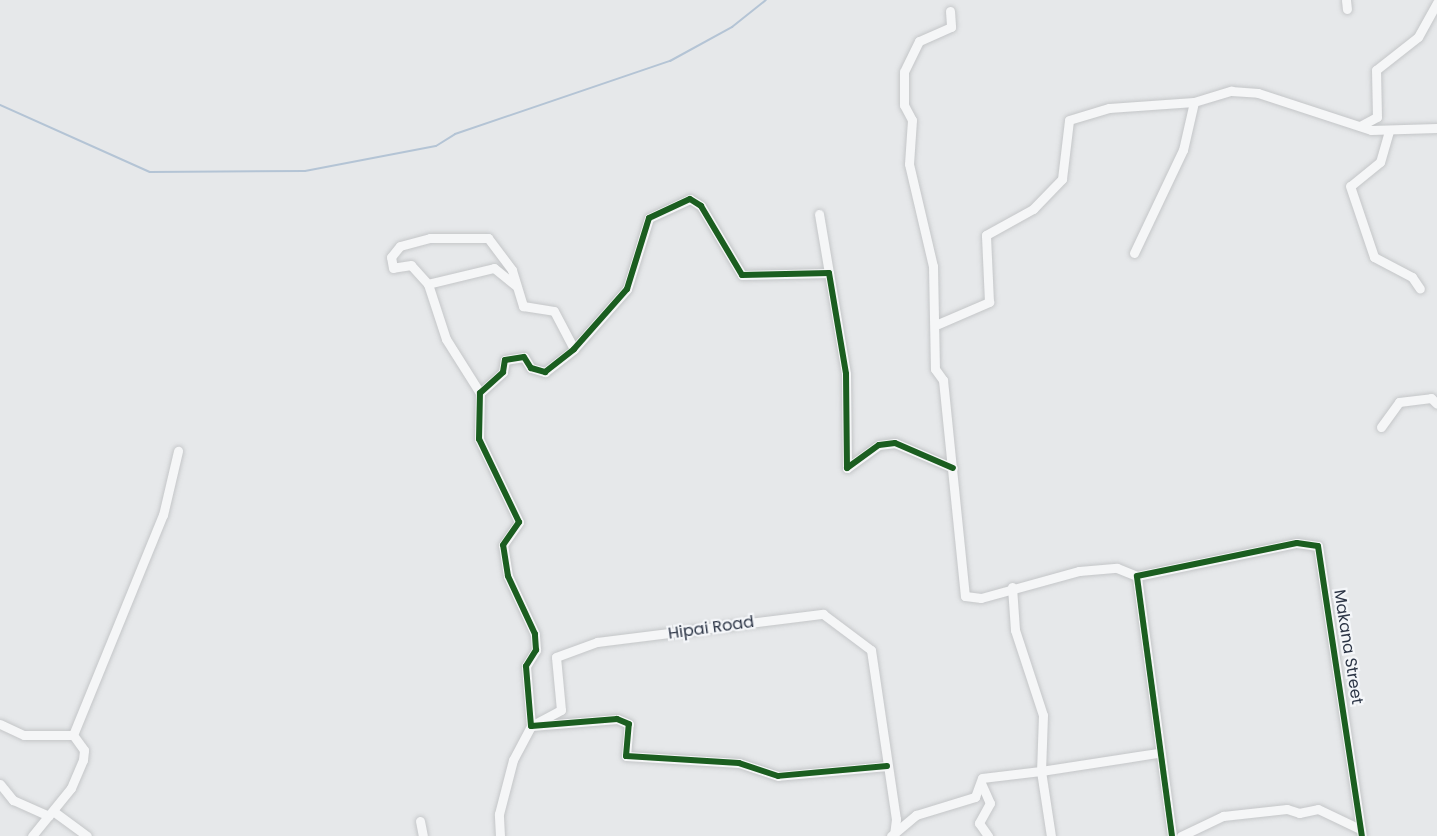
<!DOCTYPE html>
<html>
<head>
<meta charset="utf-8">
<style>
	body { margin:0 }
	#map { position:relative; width:1437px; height:836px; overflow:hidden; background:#e6e8ea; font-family:Poppins,sans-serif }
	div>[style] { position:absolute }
	.stream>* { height:2px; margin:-1px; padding:0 1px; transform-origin:1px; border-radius:1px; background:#b4c4d5 }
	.roads { filter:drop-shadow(0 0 2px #c4c6c8) drop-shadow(0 0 2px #c4c6c8) }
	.minor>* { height:9px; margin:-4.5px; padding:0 4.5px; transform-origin:4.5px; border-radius:4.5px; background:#f5f6f7 }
	.cycleway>* { height:6px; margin:-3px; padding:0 3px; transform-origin:3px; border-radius:3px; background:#1b5e20 }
	span { translate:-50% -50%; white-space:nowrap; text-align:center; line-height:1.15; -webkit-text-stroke:4.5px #f4f6f9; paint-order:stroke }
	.street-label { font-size:16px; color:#2b3445 }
</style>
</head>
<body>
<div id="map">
	<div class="stream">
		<div style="left:0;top:105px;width:164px;rotate:24.1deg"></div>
		<div style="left:150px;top:172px;width:155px;rotate:-0.4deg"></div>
		<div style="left:305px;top:171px;width:133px;rotate:-10.8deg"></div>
		<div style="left:436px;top:146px;width:22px;rotate:-32deg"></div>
		<div style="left:455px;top:134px;width:227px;rotate:-18.8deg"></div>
		<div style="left:670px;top:61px;width:71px;rotate:-28.7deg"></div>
		<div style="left:732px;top:27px;width:43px;rotate:-38.5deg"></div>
	</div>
	<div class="roads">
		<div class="minor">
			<div style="left:1346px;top:0;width:9px;rotate:84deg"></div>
			<div style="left:950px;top:11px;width:16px;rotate:86deg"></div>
			<div style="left:951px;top:27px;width:35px;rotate:156deg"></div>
			<div style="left:919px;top:41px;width:34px;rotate:116deg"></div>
			<div style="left:904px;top:72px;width:33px;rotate:90deg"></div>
			<div style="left:904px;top:105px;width:17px;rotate:62deg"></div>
			<div style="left:912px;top:120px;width:44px;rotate:93.9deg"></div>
			<div style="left:909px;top:164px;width:105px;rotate:76.8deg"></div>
			<div style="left:933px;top:266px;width:103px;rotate:88.9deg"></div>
			<div style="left:935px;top:369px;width:14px;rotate:54deg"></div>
			<div style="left:943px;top:380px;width:217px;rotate:84.2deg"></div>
			<div style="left:965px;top:596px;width:16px;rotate:7deg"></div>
			<div style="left:981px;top:598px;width:102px;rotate:-15.4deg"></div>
			<div style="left:1079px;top:571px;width:38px;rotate:-5deg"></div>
			<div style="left:1117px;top:568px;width:22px;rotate:22deg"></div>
			<div style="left:1360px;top:126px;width:19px;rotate:-28deg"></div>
			<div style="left:1377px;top:117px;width:47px;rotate:-91.2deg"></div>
			<div style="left:1376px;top:70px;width:53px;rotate:-38.2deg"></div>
			<div style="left:1418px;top:37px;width:39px;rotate:-61deg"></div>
			<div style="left:1389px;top:131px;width:32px;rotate:106deg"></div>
			<div style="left:1380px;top:162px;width:38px;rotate:141deg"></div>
			<div style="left:1350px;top:186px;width:75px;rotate:71.3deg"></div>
			<div style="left:1374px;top:257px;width:43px;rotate:27.8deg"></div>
			<div style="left:1412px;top:277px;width:14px;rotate:56deg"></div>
			<div style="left:819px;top:214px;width:60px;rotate:80.4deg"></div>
			<div style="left:1134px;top:253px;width:114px;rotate:-64.6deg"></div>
			<div style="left:1183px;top:150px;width:49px;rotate:-77.1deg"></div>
			<div style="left:428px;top:284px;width:58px;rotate:71.9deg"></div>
			<div style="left:446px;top:339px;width:64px;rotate:57.8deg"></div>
			<div style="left:515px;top:285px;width:27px;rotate:-141deg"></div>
			<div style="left:494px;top:268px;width:68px;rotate:166.4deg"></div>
			<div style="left:428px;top:284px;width:25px;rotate:-132deg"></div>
			<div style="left:411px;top:265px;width:18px;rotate:171deg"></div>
			<div style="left:393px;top:268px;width:11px;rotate:-100deg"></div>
			<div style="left:391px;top:257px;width:14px;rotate:-51deg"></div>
			<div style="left:400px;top:246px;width:31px;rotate:-15deg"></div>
			<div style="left:430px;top:238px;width:58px"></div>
			<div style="left:488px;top:238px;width:40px;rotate:53deg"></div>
			<div style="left:512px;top:270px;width:38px;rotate:73deg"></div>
			<div style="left:523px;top:306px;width:31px;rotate:9deg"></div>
			<div style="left:554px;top:311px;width:43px;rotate:62.2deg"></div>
			<div style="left:938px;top:324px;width:56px;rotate:-23.3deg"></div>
			<div style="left:989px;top:302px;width:67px;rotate:-92.6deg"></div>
			<div style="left:986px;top:235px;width:54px;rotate:-29deg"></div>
			<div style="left:1033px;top:209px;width:42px;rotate:-46deg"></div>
			<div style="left:1062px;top:179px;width:59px;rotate:-83.2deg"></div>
			<div style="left:1069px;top:120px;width:42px;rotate:-16.7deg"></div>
			<div style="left:1109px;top:108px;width:85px;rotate:-4deg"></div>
			<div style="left:1194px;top:102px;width:39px;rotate:-17deg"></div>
			<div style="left:1231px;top:91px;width:27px;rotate:4deg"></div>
			<div style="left:1258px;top:93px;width:119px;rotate:18.1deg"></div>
			<div style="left:1371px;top:130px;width:66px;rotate:-1.7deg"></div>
			<div style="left:1381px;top:427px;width:31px;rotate:-54deg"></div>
			<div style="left:1399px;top:402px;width:32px;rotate:-7deg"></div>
			<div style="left:1431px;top:398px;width:8px;rotate:45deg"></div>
			<div style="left:1012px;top:587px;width:43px;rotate:86deg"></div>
			<div style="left:1015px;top:630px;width:89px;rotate:71.8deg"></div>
			<div style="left:1043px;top:715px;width:56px;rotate:92deg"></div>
			<div style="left:1041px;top:771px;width:117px;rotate:-8.8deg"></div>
			<div style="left:0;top:724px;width:26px;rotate:25deg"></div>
			<div style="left:24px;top:735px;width:49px"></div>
			<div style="left:73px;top:735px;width:238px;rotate:-67.8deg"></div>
			<div style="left:163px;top:515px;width:66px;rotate:-76.8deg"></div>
			<div style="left:887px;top:766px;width:109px;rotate:174.8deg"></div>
			<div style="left:778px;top:776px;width:41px;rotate:-161.6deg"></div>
			<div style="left:739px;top:763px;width:113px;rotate:-176.5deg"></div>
			<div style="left:626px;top:756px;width:32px;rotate:-85deg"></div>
			<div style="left:629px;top:724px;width:13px;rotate:-157deg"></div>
			<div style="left:617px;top:719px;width:86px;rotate:175.3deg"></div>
			<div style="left:531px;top:726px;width:60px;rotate:-94.8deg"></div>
			<div style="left:526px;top:666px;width:19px;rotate:-58deg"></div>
			<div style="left:536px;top:650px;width:16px;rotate:-94deg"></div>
			<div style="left:535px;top:634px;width:64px;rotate:-115deg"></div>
			<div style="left:508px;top:576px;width:31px;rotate:-99deg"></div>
			<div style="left:503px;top:545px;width:28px;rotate:-55deg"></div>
			<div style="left:519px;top:522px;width:92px;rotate:-115.7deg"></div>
			<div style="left:479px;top:439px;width:46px;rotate:-88.8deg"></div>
			<div style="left:480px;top:393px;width:31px;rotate:-42deg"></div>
			<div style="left:503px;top:372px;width:12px;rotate:-81deg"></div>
			<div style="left:505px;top:360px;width:19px;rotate:-9deg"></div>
			<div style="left:524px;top:357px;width:13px;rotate:58deg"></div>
			<div style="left:531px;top:368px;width:15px;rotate:16deg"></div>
			<div style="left:545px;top:372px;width:37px;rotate:-38deg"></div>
			<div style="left:574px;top:349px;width:80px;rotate:-48.5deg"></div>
			<div style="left:627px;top:289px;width:74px;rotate:-72.8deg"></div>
			<div style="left:649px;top:218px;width:45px;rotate:-24.9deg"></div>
			<div style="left:690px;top:199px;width:13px;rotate:32deg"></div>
			<div style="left:701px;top:206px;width:80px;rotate:59.3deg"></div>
			<div style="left:742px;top:275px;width:87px;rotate:-1.3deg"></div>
			<div style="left:829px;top:273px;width:102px;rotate:80.4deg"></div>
			<div style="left:846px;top:374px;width:94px;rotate:89.4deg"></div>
			<div style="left:847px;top:468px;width:39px;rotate:-36deg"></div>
			<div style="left:879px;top:445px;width:16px;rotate:-7deg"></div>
			<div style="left:895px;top:443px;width:63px;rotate:23.3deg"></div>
			<div style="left:981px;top:783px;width:22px;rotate:66deg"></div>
			<div style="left:990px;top:803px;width:23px;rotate:119deg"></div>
			<div style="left:979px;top:823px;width:16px;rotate:55deg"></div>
			<div style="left:0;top:784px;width:21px;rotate:51deg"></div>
			<div style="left:13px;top:800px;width:39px;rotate:24deg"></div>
			<div style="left:53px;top:811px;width:42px;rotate:36.3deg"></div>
			<div style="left:420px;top:821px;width:15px;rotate:79deg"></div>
			<div style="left:32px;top:836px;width:62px;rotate:-50.9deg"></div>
			<div style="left:71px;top:788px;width:30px;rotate:-67deg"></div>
			<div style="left:83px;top:760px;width:10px;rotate:-84deg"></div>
			<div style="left:84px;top:750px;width:19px;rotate:-126deg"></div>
			<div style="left:500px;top:836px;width:22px;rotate:-93deg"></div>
			<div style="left:499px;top:814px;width:56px;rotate:-75.5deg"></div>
			<div style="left:513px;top:760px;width:38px;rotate:-62deg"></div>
			<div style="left:531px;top:726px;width:34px;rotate:-28deg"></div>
			<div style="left:561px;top:710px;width:53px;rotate:-95.4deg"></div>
			<div style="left:556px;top:657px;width:44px;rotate:-20.1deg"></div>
			<div style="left:597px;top:642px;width:228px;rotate:-7.1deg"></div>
			<div style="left:823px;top:614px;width:60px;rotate:36.9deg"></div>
			<div style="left:871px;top:650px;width:171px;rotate:81.6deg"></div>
			<div style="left:896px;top:819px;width:17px;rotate:97deg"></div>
			<div style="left:891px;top:836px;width:33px;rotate:-40deg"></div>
			<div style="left:916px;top:815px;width:62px;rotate:-17deg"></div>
			<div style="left:975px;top:797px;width:20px;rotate:-70deg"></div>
			<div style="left:982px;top:778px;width:59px;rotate:-6.8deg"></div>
			<div style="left:1041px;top:771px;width:66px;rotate:81.3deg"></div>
			<div style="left:1172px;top:836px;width:262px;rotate:-97.7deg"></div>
			<div style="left:1137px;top:576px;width:163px;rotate:-11.7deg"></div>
			<div style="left:1297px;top:543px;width:21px;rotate:8deg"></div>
			<div style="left:1318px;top:546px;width:293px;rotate:81.4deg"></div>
			<div style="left:1181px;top:836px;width:47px;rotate:-25.5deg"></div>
			<div style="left:1223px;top:816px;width:64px;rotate:-6.2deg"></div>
			<div style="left:1287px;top:809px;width:13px;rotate:18deg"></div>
			<div style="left:1299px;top:813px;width:19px;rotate:-12deg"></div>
			<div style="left:1318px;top:809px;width:47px;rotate:25.5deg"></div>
		</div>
	</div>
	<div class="cycleway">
		<div style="left:887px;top:766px;width:109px;rotate:174.8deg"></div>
		<div style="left:778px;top:776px;width:41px;rotate:-161.6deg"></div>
		<div style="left:739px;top:763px;width:113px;rotate:-176.5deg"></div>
		<div style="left:626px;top:756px;width:32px;rotate:-85deg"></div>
		<div style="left:629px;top:724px;width:13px;rotate:-157deg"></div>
		<div style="left:617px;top:719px;width:86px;rotate:175.3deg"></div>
		<div style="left:531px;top:726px;width:60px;rotate:-94.8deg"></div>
		<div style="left:526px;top:666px;width:19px;rotate:-58deg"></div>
		<div style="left:536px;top:650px;width:16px;rotate:-94deg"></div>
		<div style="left:535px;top:634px;width:64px;rotate:-115deg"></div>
		<div style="left:508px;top:576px;width:31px;rotate:-99deg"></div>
		<div style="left:503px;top:545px;width:28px;rotate:-55deg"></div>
		<div style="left:519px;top:522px;width:92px;rotate:-115.7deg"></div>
		<div style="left:479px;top:439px;width:46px;rotate:-88.8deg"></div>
		<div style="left:480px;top:393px;width:31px;rotate:-42deg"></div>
		<div style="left:503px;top:372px;width:12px;rotate:-81deg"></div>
		<div style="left:505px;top:360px;width:19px;rotate:-9deg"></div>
		<div style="left:524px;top:357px;width:13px;rotate:58deg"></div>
		<div style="left:531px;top:368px;width:15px;rotate:16deg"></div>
		<div style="left:545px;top:372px;width:37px;rotate:-38deg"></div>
		<div style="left:574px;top:349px;width:80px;rotate:-48.5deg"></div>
		<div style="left:627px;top:289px;width:74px;rotate:-72.8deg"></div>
		<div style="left:649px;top:218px;width:45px;rotate:-24.9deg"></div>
		<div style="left:690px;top:199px;width:13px;rotate:32deg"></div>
		<div style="left:701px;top:206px;width:80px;rotate:59.3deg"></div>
		<div style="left:742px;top:275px;width:87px;rotate:-1.3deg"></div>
		<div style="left:829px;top:273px;width:102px;rotate:80.4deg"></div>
		<div style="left:846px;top:374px;width:94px;rotate:89.4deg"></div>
		<div style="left:847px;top:468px;width:39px;rotate:-36deg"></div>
		<div style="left:879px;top:445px;width:16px;rotate:-7deg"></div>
		<div style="left:895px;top:443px;width:63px;rotate:23.3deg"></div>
		<div style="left:1172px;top:836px;width:262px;rotate:-97.7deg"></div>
		<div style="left:1137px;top:576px;width:163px;rotate:-11.7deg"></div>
		<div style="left:1297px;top:543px;width:21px;rotate:8deg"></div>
		<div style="left:1318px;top:546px;width:293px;rotate:81.4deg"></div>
	</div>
	<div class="street-label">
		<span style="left:711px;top:628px;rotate:-8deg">Hipai Road</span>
		<span style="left:1348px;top:647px;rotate:81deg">Makana Street</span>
	</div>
</div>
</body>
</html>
